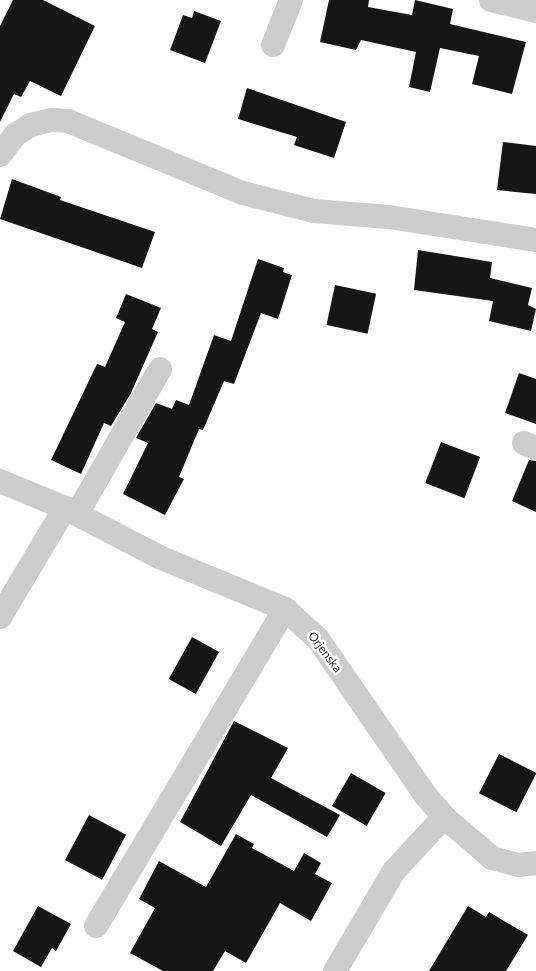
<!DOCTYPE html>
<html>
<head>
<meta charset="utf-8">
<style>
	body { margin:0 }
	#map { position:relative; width:536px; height:971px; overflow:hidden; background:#fff; font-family:Lato,sans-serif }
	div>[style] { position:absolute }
	.building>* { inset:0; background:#161616; transform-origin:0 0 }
	.street>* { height:24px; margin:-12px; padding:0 12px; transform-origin:12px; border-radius:12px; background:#ccc }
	span { translate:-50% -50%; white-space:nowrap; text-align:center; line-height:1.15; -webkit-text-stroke:5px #fff; paint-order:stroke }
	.street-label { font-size:12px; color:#2f2f2f }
</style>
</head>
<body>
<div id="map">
	<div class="building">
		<div style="clip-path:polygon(13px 0,43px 0,95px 26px,61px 96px,30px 81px,21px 97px,14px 94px,0 122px,0 26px)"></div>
		<div style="clip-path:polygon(329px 0,369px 0,368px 7px,412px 15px,415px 0,453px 9px,450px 24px,526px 42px,512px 94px,472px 84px,479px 56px,440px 48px,430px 92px,409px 87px,416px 52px,361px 40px,356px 50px,320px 42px)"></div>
		<div style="clip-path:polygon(194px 11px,221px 21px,205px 63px,170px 50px,183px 15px,192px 18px)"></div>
		<div style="clip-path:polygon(247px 88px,346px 122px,334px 158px,294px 145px,297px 137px,238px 119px)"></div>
		<div style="clip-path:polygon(503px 142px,536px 146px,536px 194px,497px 190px)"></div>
		<div style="clip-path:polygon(12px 179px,61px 197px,60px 200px,155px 232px,142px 268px,0 219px)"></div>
		<div style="clip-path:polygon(418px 250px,492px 262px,490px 278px,532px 288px,528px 305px,536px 309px,531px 331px,489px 321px,493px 301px,414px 290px)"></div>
		<div style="clip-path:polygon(258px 259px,284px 268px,283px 272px,292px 275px,278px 319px,261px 313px,234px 384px,224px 381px,203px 430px,199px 429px,179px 477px,184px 479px,165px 515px,123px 494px,148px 443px,136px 438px,156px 403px,172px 409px,176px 400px,189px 405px,214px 335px,231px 341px)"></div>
		<div style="left:335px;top:285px;width:42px;height:41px;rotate:12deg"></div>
		<div style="clip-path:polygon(126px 294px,161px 308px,152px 329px,158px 332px,131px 393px,111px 426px,104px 423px,81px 474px,51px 460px,97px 364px,105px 367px,125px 322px,116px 318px)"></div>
		<div style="clip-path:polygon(519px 373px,536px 379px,536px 424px,505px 413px)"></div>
		<div style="left:441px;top:442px;width:42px;height:44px;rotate:21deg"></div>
		<div style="clip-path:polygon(529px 460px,536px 461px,536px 512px,512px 501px)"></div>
		<div style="left:192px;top:637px;width:31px;height:48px;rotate:29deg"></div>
		<div style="clip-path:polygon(234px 721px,288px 748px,271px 778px,340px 815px,327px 837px,251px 795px,221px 846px,180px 822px)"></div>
		<div style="left:499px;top:754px;width:42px;height:44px;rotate:27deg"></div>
		<div style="left:351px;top:773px;width:40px;height:38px;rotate:30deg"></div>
		<div style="left:89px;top:815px;width:42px;height:51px;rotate:28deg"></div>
		<div style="clip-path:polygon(236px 834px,254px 844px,252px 848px,294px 871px,304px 853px,321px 863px,315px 874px,332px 883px,311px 921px,280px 903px,246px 963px,225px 951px,213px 971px,163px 971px,130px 953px,155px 908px,139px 899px,159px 861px,206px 887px)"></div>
		<div style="clip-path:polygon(38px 906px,71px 924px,56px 951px,52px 948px,41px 967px,13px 951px)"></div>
		<div style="clip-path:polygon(468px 906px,486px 917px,489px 912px,528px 935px,506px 971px,429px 971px)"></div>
	</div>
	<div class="street">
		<div style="left:491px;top:0;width:46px;rotate:13.7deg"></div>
		<div style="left:273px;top:45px;width:48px;rotate:-68.2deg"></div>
		<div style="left:0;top:155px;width:25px;rotate:-53deg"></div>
		<div style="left:15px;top:135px;width:19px;rotate:-32deg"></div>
		<div style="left:31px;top:125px;width:21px;rotate:-14deg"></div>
		<div style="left:51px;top:120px;width:17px;rotate:3deg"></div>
		<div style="left:68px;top:121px;width:189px;rotate:22.4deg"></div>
		<div style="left:243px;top:193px;width:73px;rotate:14.2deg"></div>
		<div style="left:314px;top:211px;width:75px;rotate:4.6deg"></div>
		<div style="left:389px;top:217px;width:149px;rotate:8.9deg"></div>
		<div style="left:524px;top:443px;width:13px;rotate:23deg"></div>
		<div style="left:0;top:481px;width:70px;rotate:22.6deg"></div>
		<div style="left:65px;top:508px;width:106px;rotate:27.5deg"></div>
		<div style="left:159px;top:557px;width:136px;rotate:22.4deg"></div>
		<div style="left:285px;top:609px;width:45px;rotate:42.3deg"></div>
		<div style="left:318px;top:639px;width:191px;rotate:55.5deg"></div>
		<div style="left:426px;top:796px;width:28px;rotate:49deg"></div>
		<div style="left:444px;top:817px;width:63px;rotate:40.5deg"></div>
		<div style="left:492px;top:858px;width:27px;rotate:15deg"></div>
		<div style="left:518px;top:865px;width:18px;rotate:-6deg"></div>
		<div style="left:77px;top:514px;width:167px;rotate:-60.2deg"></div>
		<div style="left:0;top:617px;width:127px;rotate:-59.2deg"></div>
		<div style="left:96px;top:926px;width:369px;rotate:-59.2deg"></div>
		<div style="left:335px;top:971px;width:116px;rotate:-59.5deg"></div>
		<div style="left:394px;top:871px;width:74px;rotate:-47.2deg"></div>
	</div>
	<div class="street-label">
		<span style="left:325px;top:652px;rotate:53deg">Orjenska</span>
	</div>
</div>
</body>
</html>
